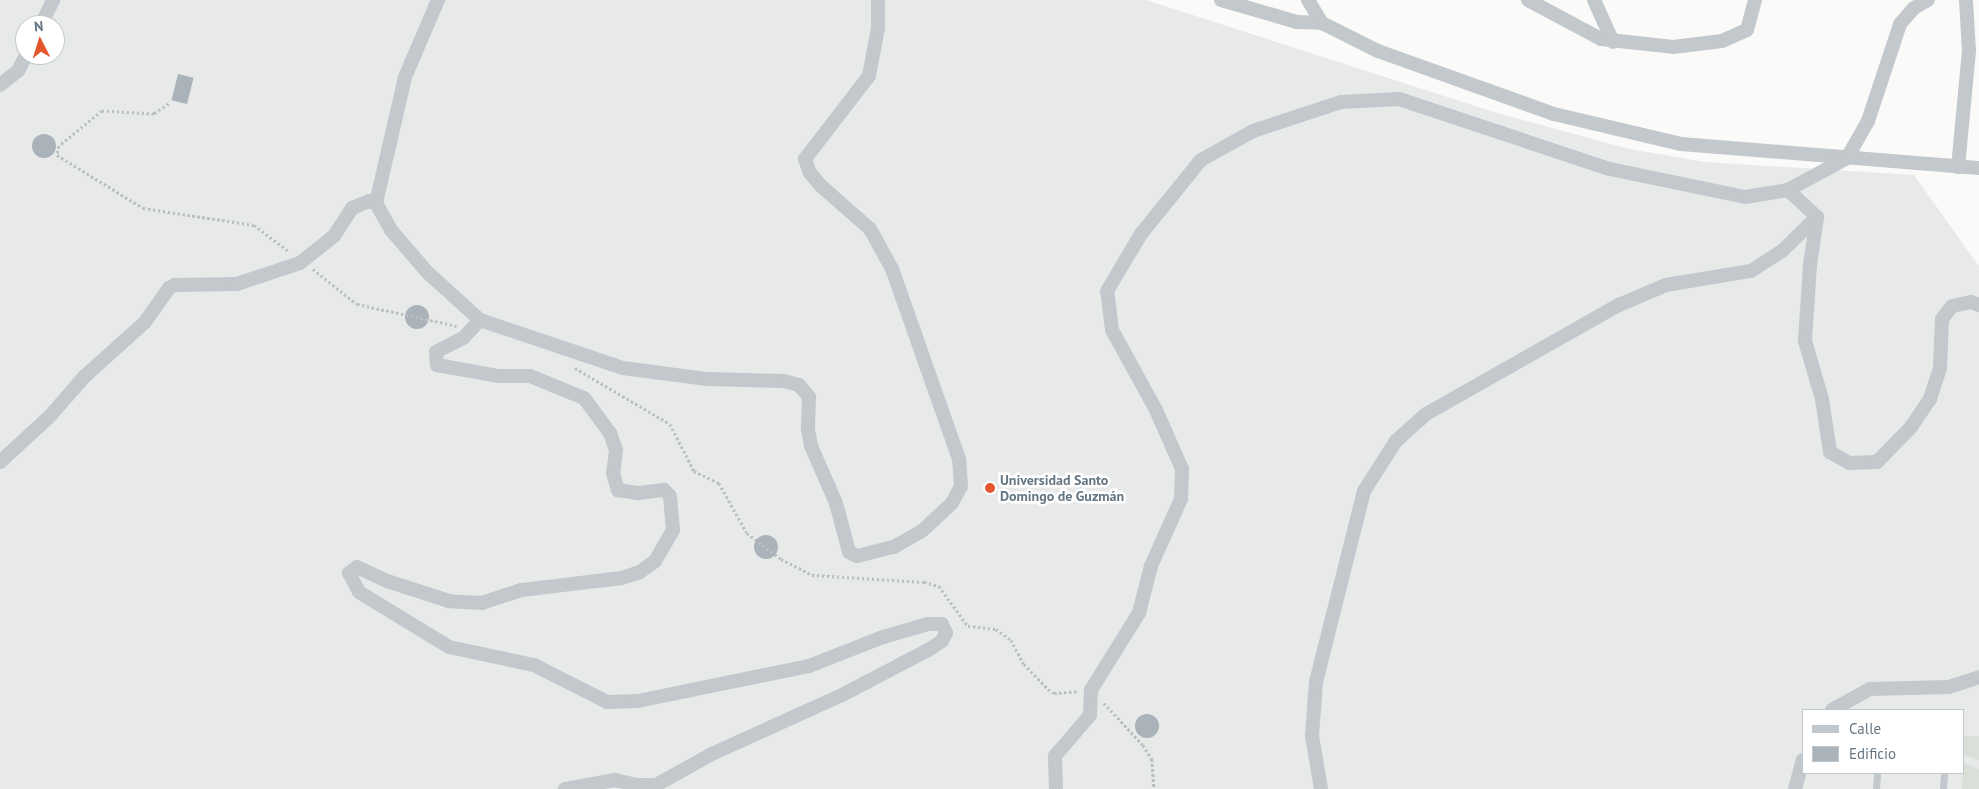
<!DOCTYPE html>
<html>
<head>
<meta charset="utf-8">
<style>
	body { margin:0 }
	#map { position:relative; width:1979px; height:789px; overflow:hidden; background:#fafaf8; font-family:"PT Sans",sans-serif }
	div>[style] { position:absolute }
	.built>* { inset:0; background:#e8e9e9 }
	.green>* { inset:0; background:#dadfd7 }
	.building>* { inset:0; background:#aab3b9; transform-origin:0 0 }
	.round { border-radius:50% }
	.path>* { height:2.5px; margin-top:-1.25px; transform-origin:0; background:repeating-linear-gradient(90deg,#bbbfc2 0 2.5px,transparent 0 5px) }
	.service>* { height:7px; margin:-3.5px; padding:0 3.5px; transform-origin:3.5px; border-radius:3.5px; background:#c3c8cc }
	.minor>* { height:14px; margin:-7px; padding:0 7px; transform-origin:7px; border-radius:7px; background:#c3c8cc }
	.dots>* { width:14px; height:14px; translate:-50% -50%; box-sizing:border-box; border:2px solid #fff; border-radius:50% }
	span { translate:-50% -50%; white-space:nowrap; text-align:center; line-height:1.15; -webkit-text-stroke:5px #fff; paint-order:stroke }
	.poi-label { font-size:14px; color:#657683; font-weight:700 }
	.left { translate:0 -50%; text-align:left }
	.legend { position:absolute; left:1802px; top:709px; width:162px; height:65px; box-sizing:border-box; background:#fff; border:1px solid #c1c8cd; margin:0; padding:6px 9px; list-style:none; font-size:15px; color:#657683 }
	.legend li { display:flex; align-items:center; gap:10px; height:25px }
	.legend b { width:25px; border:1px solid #c1c8cd }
	.north { position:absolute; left:15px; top:15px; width:50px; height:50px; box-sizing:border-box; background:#fff; border:1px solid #c1c8cd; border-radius:50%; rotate:355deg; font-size:14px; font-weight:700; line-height:20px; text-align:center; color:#657683 }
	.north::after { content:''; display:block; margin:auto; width:18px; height:22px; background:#e4572e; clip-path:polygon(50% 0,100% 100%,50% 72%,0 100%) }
</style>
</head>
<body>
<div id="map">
	<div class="built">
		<div style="clip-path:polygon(evenodd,0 0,1146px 0,1494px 112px,1629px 149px,1705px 162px,1914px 175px,1979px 266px,1979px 789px,0 789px,0 0,25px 25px,55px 25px,55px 55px,25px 55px,25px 25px,0 0,1803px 710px,1963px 710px,1963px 773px,1803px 773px,1803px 710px)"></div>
	</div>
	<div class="green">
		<div style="clip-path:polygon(1963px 736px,1979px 736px,1979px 760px,1963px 755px)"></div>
		<div style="clip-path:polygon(1963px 762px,1979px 769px,1979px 789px,1962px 789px)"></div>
	</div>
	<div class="building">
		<div style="left:178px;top:74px;width:16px;height:27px;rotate:14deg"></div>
		<div class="round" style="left:32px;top:134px;width:24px;height:24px"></div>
		<div class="round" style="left:405px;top:305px;width:24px;height:24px"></div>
		<div class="round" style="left:754px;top:535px;width:24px;height:24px"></div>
		<div class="round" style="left:1135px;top:714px;width:24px;height:24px"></div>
	</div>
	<div class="path">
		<div style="left:169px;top:104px;width:18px;rotate:146deg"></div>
		<div style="left:154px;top:114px;width:52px;rotate:-176.7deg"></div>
		<div style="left:102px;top:111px;width:55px;rotate:140.9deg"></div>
		<div style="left:59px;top:146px;width:9px;rotate:103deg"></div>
		<div style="left:57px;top:155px;width:101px;rotate:31.6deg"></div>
		<div style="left:143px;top:208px;width:112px;rotate:8.7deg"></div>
		<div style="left:254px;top:225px;width:45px;rotate:36.9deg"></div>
		<div style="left:313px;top:269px;width:56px;rotate:38.5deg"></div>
		<div style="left:357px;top:304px;width:102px;rotate:12.4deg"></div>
		<div style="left:575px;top:368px;width:110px;rotate:30.5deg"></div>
		<div style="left:670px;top:424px;width:53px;rotate:62.9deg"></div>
		<div style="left:694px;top:471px;width:28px;rotate:26deg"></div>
		<div style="left:719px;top:483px;width:57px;rotate:60.8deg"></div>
		<div style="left:747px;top:533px;width:43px;rotate:37.4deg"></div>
		<div style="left:781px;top:559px;width:35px;rotate:27deg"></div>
		<div style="left:812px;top:575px;width:112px;rotate:3.6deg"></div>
		<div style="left:924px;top:582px;width:16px;rotate:15deg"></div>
		<div style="left:939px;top:586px;width:49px;rotate:54.1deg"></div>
		<div style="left:968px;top:626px;width:28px;rotate:6deg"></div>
		<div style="left:996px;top:629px;width:19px;rotate:36deg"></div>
		<div style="left:1011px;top:640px;width:27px;rotate:62deg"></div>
		<div style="left:1024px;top:664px;width:35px;rotate:46deg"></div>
		<div style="left:1048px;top:689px;width:7px;rotate:34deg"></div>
		<div style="left:1054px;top:693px;width:24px;rotate:-5deg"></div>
		<div style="left:1104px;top:703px;width:57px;rotate:47.1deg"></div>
		<div style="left:1143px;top:745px;width:17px;rotate:57deg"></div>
		<div style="left:1152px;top:759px;width:30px;rotate:86deg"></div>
	</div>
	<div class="service">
		<div style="left:1876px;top:789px;width:16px;rotate:-86deg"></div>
		<div style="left:1943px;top:789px;width:16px;rotate:-86deg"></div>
	</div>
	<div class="minor">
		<div style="left:1221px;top:0;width:79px;rotate:16.1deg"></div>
		<div style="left:1297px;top:22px;width:25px;rotate:2deg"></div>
		<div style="left:1308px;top:0;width:27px;rotate:59deg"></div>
		<div style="left:1322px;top:23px;width:63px;rotate:26.6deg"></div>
		<div style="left:1378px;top:51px;width:187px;rotate:19.7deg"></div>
		<div style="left:1554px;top:114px;width:130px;rotate:13.3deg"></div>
		<div style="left:1681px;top:144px;width:299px;rotate:4.6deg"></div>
		<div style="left:1528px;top:0;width:83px;rotate:28.1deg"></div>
		<div style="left:1601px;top:39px;width:72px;rotate:6.3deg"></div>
		<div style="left:1673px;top:47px;width:49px;rotate:-7deg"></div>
		<div style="left:1722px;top:41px;width:27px;rotate:-24deg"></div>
		<div style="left:1747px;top:30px;width:31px;rotate:-75deg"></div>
		<div style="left:1594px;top:0;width:46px;rotate:65.7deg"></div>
		<div style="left:41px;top:25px;width:28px;rotate:-64deg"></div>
		<div style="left:0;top:85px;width:23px;rotate:-38deg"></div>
		<div style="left:18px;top:71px;width:18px;rotate:-63deg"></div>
		<div style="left:1958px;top:167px;width:117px;rotate:-84.6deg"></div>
		<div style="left:1969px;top:51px;width:51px;rotate:-93.4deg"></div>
		<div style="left:376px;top:203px;width:129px;rotate:-77deg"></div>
		<div style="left:405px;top:77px;width:84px;rotate:-66.8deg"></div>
		<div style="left:1817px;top:217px;width:49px;rotate:98.3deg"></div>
		<div style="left:1810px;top:265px;width:76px;rotate:93.8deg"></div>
		<div style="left:1805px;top:341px;width:60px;rotate:73.7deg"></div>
		<div style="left:1822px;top:399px;width:54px;rotate:81.4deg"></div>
		<div style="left:1830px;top:452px;width:22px;rotate:30deg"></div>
		<div style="left:1849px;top:463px;width:28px;rotate:-2deg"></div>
		<div style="left:1877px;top:462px;width:49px;rotate:-45.8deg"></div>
		<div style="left:1911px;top:427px;width:34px;rotate:-56deg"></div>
		<div style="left:1930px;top:399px;width:33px;rotate:-72deg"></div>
		<div style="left:1940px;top:368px;width:49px;rotate:-87.7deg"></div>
		<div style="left:1942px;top:319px;width:16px;rotate:-52deg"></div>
		<div style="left:1952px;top:306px;width:19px;rotate:-12deg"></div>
		<div style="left:1971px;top:302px;width:9px;rotate:21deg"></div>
		<div style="left:480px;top:320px;width:25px;rotate:133deg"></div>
		<div style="left:463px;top:338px;width:30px;rotate:153deg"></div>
		<div style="left:436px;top:352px;width:13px;rotate:86deg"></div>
		<div style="left:437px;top:365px;width:63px;rotate:10.1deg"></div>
		<div style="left:499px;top:376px;width:31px"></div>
		<div style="left:530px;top:376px;width:58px;rotate:22.2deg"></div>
		<div style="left:584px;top:398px;width:44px;rotate:53.4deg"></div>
		<div style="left:610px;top:433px;width:18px;rotate:71deg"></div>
		<div style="left:616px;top:450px;width:23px;rotate:97deg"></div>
		<div style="left:613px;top:473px;width:18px;rotate:74deg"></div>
		<div style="left:618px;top:490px;width:20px;rotate:9deg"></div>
		<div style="left:638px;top:493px;width:26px;rotate:-7deg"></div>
		<div style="left:664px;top:490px;width:8px;rotate:45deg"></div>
		<div style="left:670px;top:496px;width:34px;rotate:85deg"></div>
		<div style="left:673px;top:530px;width:36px;rotate:120deg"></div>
		<div style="left:655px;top:561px;width:19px;rotate:144deg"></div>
		<div style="left:640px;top:572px;width:19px;rotate:162deg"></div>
		<div style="left:622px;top:578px;width:102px;rotate:173.2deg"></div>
		<div style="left:521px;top:590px;width:41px;rotate:161.6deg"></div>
		<div style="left:482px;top:603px;width:33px;rotate:-177deg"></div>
		<div style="left:449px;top:601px;width:65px;rotate:-162.1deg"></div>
		<div style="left:387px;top:581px;width:33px;rotate:-155deg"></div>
		<div style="left:357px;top:567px;width:10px;rotate:143deg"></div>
		<div style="left:349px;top:573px;width:21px;rotate:62deg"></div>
		<div style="left:359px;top:592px;width:105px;rotate:31.4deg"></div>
		<div style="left:449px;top:647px;width:87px;rotate:12deg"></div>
		<div style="left:534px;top:665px;width:82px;rotate:26.9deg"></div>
		<div style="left:607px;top:702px;width:31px;rotate:-2deg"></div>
		<div style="left:638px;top:701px;width:175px;rotate:-11.6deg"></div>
		<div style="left:809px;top:666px;width:76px;rotate:-21.5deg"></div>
		<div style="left:880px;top:638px;width:50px;rotate:-16.3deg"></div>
		<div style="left:928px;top:624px;width:14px"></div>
		<div style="left:942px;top:624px;width:10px;rotate:66deg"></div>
		<div style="left:946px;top:633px;width:9px;rotate:117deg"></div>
		<div style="left:942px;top:641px;width:17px;rotate:147deg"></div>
		<div style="left:928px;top:650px;width:97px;rotate:152.4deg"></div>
		<div style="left:842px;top:695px;width:145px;rotate:155.6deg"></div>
		<div style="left:710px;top:755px;width:62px;rotate:150.9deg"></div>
		<div style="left:656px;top:785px;width:19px;rotate:180deg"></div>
		<div style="left:637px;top:785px;width:23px;rotate:-167deg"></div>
		<div style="left:615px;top:780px;width:51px;rotate:169.8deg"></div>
		<div style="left:0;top:462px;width:68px;rotate:-42.6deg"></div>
		<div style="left:50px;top:416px;width:52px;rotate:-48.9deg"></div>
		<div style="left:84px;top:377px;width:82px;rotate:-42deg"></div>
		<div style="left:145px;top:322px;width:42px;rotate:-54.8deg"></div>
		<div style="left:169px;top:288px;width:7px;rotate:-27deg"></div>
		<div style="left:175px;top:285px;width:62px;rotate:-0.9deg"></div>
		<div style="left:237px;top:284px;width:66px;rotate:-18.4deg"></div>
		<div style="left:300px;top:263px;width:43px;rotate:-38.5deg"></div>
		<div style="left:334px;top:236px;width:33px;rotate:-57deg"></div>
		<div style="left:352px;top:208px;width:18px;rotate:-22deg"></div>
		<div style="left:369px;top:201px;width:7px;rotate:16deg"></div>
		<div style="left:376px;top:203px;width:31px;rotate:61deg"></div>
		<div style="left:391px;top:230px;width:55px;rotate:49.4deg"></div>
		<div style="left:427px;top:272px;width:72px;rotate:42.2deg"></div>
		<div style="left:480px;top:320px;width:151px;rotate:18.6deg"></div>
		<div style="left:623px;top:368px;width:85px;rotate:7.5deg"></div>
		<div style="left:707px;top:379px;width:77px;rotate:1.5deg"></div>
		<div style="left:784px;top:381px;width:16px;rotate:15deg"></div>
		<div style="left:799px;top:385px;width:16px;rotate:50deg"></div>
		<div style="left:809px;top:397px;width:33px;rotate:92deg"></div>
		<div style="left:808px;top:430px;width:16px;rotate:79deg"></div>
		<div style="left:811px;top:446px;width:62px;rotate:66.3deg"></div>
		<div style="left:836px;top:503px;width:51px;rotate:75.1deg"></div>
		<div style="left:849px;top:552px;width:9px;rotate:27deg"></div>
		<div style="left:857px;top:556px;width:38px;rotate:-14deg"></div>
		<div style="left:894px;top:547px;width:32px;rotate:-30deg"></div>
		<div style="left:922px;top:531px;width:41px;rotate:-43deg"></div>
		<div style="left:952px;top:503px;width:19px;rotate:-62deg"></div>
		<div style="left:961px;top:486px;width:27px;rotate:-94deg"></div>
		<div style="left:959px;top:459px;width:201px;rotate:-109.4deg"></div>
		<div style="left:892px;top:269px;width:46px;rotate:-118.8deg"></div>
		<div style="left:870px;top:229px;width:65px;rotate:-138.7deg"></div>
		<div style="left:821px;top:186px;width:17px;rotate:-130deg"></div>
		<div style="left:810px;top:173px;width:15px;rotate:-110deg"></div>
		<div style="left:805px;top:159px;width:105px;rotate:-52.4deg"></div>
		<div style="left:869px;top:76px;width:49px;rotate:-79.4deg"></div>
		<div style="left:878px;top:28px;width:28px;rotate:-90deg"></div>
		<div style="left:1832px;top:710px;width:43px;rotate:-28.9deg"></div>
		<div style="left:1870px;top:689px;width:79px;rotate:-1.5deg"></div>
		<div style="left:1949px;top:687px;width:32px;rotate:-18deg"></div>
		<div style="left:1056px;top:789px;width:33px;rotate:-92deg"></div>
		<div style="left:1055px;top:756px;width:54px;rotate:-49.5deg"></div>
		<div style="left:1090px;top:715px;width:25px;rotate:-88deg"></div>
		<div style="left:1091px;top:690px;width:91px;rotate:-58.1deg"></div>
		<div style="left:1139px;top:613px;width:49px;rotate:-75.7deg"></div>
		<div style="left:1151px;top:566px;width:73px;rotate:-65.9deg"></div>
		<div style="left:1181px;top:499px;width:30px;rotate:-88deg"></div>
		<div style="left:1182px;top:469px;width:64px;rotate:-113.8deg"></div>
		<div style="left:1156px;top:410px;width:91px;rotate:-118.8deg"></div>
		<div style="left:1112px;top:330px;width:39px;rotate:-97deg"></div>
		<div style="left:1107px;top:291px;width:66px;rotate:-59.2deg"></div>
		<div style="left:1141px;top:234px;width:95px;rotate:-51deg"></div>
		<div style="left:1201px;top:160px;width:60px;rotate:-29.1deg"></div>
		<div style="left:1253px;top:131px;width:93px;rotate:-18.2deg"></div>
		<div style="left:1341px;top:102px;width:58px;rotate:-3deg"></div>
		<div style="left:1399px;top:99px;width:222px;rotate:18.4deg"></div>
		<div style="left:1610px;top:169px;width:138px;rotate:11.7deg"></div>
		<div style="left:1745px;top:197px;width:44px;rotate:-9.2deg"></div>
		<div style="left:1788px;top:190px;width:67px;rotate:-28.5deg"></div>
		<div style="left:1847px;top:158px;width:43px;rotate:-60.4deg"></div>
		<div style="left:1868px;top:121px;width:102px;rotate:-71.7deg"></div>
		<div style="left:1900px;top:24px;width:21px;rotate:-49deg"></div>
		<div style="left:1914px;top:8px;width:16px;rotate:-30deg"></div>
		<div style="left:1321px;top:789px;width:54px;rotate:-99.6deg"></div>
		<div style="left:1312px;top:736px;width:54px;rotate:-85.8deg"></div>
		<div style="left:1316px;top:682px;width:197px;rotate:-75.9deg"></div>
		<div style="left:1364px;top:491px;width:59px;rotate:-57.4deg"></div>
		<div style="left:1396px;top:441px;width:40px;rotate:-42deg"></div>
		<div style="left:1426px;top:414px;width:222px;rotate:-29.5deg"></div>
		<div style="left:1619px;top:305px;width:51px;rotate:-23.1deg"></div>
		<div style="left:1666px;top:285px;width:86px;rotate:-9.4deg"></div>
		<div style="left:1751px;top:271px;width:37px;rotate:-33deg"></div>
		<div style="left:1782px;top:251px;width:49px;rotate:-44.2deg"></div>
		<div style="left:1817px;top:217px;width:40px;rotate:-137deg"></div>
		<div style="left:1795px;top:789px;width:30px;rotate:-75deg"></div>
	</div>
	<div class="dots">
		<div style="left:990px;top:488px;background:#e4572e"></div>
	</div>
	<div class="poi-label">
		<span class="left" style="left:1000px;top:488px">Universidad Santo<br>Domingo de Guzmán</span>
	</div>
	<ul class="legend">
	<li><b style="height:6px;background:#c3c8cc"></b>Calle</li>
	<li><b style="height:14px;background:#aab3b9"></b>Edificio</li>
	</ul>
	<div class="north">N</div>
</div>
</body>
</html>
